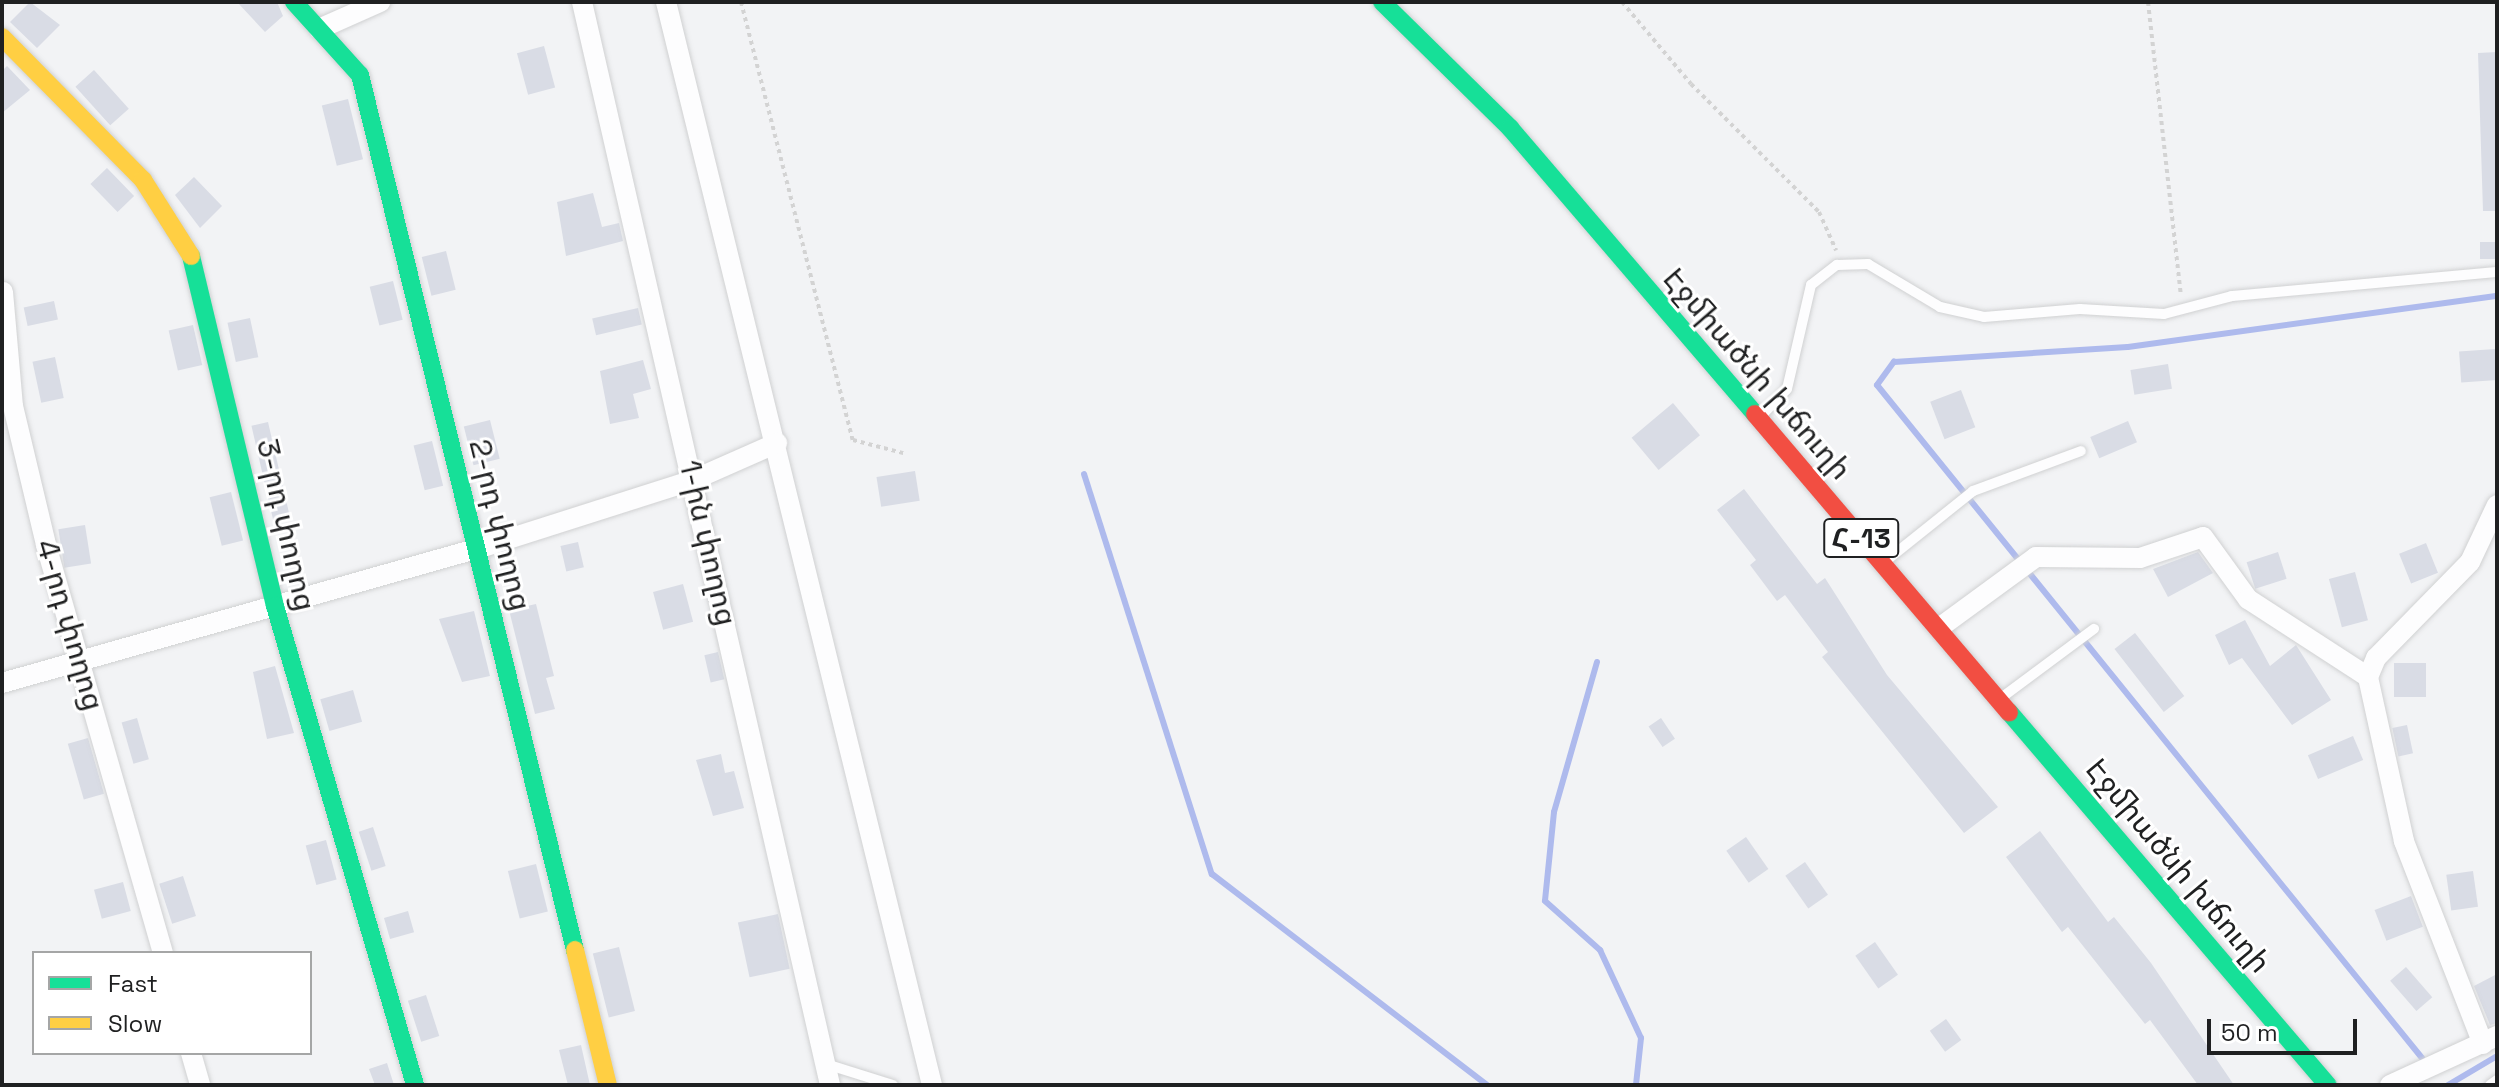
<!DOCTYPE html>
<html>
<head>
<meta charset="utf-8">
<style>
	body { margin:0 }
	#map { position:relative; width:2499px; height:1087px; overflow:hidden; background:#f2f3f5; font-family:"Space Grotesk","Noto Sans Armenian",sans-serif }
	div>[style] { position:absolute }
	.stream>* { height:6px; margin:-3px; padding:0 3px; transform-origin:3px; border-radius:3px; background:#aebaed }
	.building>* { inset:0; background:#d9dce5; transform-origin:0 0 }
	.path>* { height:4px; margin-top:-2px; transform-origin:0; background:repeating-linear-gradient(90deg,#d3d3d3 0 4px,transparent 0 8px) }
	.roads { filter:drop-shadow(0 0 2px #d0d1d2) drop-shadow(0 0 2px #d0d1d2) }
	.lane>* { height:10px; margin:-5px; padding:0 5px; transform-origin:5px; border-radius:5px; background:#fdfdfe }
	.street>* { height:20px; margin:-10px; padding:0 10px; transform-origin:10px; border-radius:10px; background:#fdfdfe }
	.fast>* { height:18px; margin:-9px; padding:0 9px; transform-origin:9px; border-radius:9px; background:#16e098 }
	.slow>* { height:18px; margin:-9px; padding:0 9px; transform-origin:9px; border-radius:9px; background:#ffcf43 }
	.jam>* { height:18px; margin:-9px; padding:0 9px; transform-origin:9px; border-radius:9px; background:#f24e42 }
	span { translate:-50% -50%; white-space:nowrap; text-align:center; line-height:1.15; -webkit-text-stroke:6px #fff; paint-order:stroke }
	.shield-label span { padding:2px 6px; background:#fff; border:2px solid; border-radius:6px; -webkit-text-stroke-width:0 }
	.shield-label { font-size:28px; color:#1f2021; font-weight:700 }
	.street-label { font-size:30px; color:#1f2021 }
	.frame { position:absolute; inset:0; border:4px solid #1f2021; pointer-events:none }
	.legend { position:absolute; left:32px; top:951px; width:280px; height:104px; box-sizing:border-box; background:#fff; border:2px solid #a5a6a6; margin:0; padding:10px 14px; list-style:none; font-size:24px; color:#1f2021 }
	.legend li { display:flex; align-items:center; gap:16px; height:40px }
	.legend b { width:40px; border:2px solid #a5a6a6 }
	.scale { position:absolute; left:2207px; top:1019px; width:150px; height:36px; box-sizing:border-box; border:4px solid #1f2021; border-top:0; padding-left:10px; font-size:24px; line-height:28px; white-space:nowrap; color:#1f2021; -webkit-text-stroke:6px #fff; paint-order:stroke }
</style>
</head>
<body>
<div id="map">
	<div class="stream">
		<div style="left:1084px;top:474px;width:420px;rotate:72.3deg"></div>
		<div style="left:1212px;top:874px;width:347px;rotate:37.5deg"></div>
		<div style="left:1597px;top:662px;width:156px;rotate:106deg"></div>
		<div style="left:1554px;top:812px;width:89px;rotate:95.8deg"></div>
		<div style="left:1545px;top:901px;width:74px;rotate:41.7deg"></div>
		<div style="left:1600px;top:950px;width:97px;rotate:65deg"></div>
		<div style="left:1641px;top:1038px;width:47px;rotate:96.1deg"></div>
		<div style="left:2422px;top:1058px;width:866px;rotate:-129deg"></div>
		<div style="left:1877px;top:385px;width:29px;rotate:-54deg"></div>
		<div style="left:1894px;top:362px;width:234px;rotate:-3.7deg"></div>
		<div style="left:2128px;top:347px;width:373px;rotate:-7.9deg"></div>
		<div style="left:2448px;top:1085px;width:57px;rotate:-30.6deg"></div>
	</div>
	<div class="building">
		<div style="clip-path:polygon(30px 2px,60px 25px,37px 48px,10px 22px)"></div>
		<div style="clip-path:polygon(237px 2px,277px 2px,283px 16px,265px 32px)"></div>
		<div style="left:544px;top:46px;width:43px;height:28px;rotate:75deg"></div>
		<div style="clip-path:polygon(2497px 52px,2497px 211px,2483px 211px,2478px 53px)"></div>
		<div style="clip-path:polygon(7px 66px,30px 90px,2px 113px,2px 71px)"></div>
		<div style="left:94px;top:70px;width:52px;height:25px;rotate:48deg"></div>
		<div style="left:348px;top:99px;width:62px;height:27px;rotate:76deg"></div>
		<div style="left:107px;top:168px;width:39px;height:23px;rotate:46deg"></div>
		<div style="clip-path:polygon(194px 177px,222px 206px,200px 228px,175px 195px)"></div>
		<div style="clip-path:polygon(593px 193px,602px 227px,619px 223px,623px 241px,566px 256px,557px 202px)"></div>
		<div style="left:2497px;top:242px;width:17px;height:17px;rotate:90deg"></div>
		<div style="left:446px;top:251px;width:40px;height:25px;rotate:76deg"></div>
		<div style="left:393px;top:281px;width:40px;height:24px;rotate:76deg"></div>
		<div style="left:54px;top:301px;width:19px;height:31px;rotate:78deg"></div>
		<div style="left:638px;top:308px;width:17px;height:47px;rotate:77deg"></div>
		<div style="left:250px;top:318px;width:40px;height:23px;rotate:78deg"></div>
		<div style="left:193px;top:325px;width:41px;height:25px;rotate:77deg"></div>
		<div style="left:2495px;top:349px;width:31px;height:36px;rotate:86deg"></div>
		<div style="left:55px;top:357px;width:42px;height:23px;rotate:78deg"></div>
		<div style="clip-path:polygon(643px 360px,651px 389px,633px 394px,639px 418px,610px 424px,600px 371px)"></div>
		<div style="left:2168px;top:364px;width:25px;height:38px;rotate:81deg"></div>
		<div style="left:1961px;top:390px;width:40px;height:33px;rotate:69deg"></div>
		<div style="left:1673px;top:403px;width:42px;height:54px;rotate:50deg"></div>
		<div style="left:490px;top:420px;width:40px;height:27px;rotate:76deg"></div>
		<div style="left:2128px;top:421px;width:23px;height:41px;rotate:67deg"></div>
		<div style="left:268px;top:422px;width:98px;height:17px;rotate:77deg"></div>
		<div style="left:432px;top:441px;width:46px;height:19px;rotate:76deg"></div>
		<div style="left:915px;top:471px;width:30px;height:39px;rotate:81deg"></div>
		<div style="clip-path:polygon(1744px 489px,1817px 584px,1825px 578px,1887px 675px,1998px 807px,1964px 833px,1822px 657px,1828px 652px,1785px 595px,1777px 601px,1750px 565px,1756px 560px,1717px 510px)"></div>
		<div style="left:231px;top:492px;width:50px;height:22px;rotate:76deg"></div>
		<div style="left:85px;top:525px;width:39px;height:27px;rotate:81deg"></div>
		<div style="left:578px;top:542px;width:26px;height:18px;rotate:77deg"></div>
		<div style="left:2426px;top:543px;width:32px;height:29px;rotate:68deg"></div>
		<div style="clip-path:polygon(2198px 552px,2213px 573px,2168px 597px,2153px 569px)"></div>
		<div style="left:2278px;top:552px;width:28px;height:33px;rotate:72deg"></div>
		<div style="left:2355px;top:572px;width:50px;height:27px;rotate:75deg"></div>
		<div style="left:683px;top:584px;width:39px;height:31px;rotate:75deg"></div>
		<div style="clip-path:polygon(536px 604px,554px 676px,546px 678px,555px 709px,535px 714px,509px 610px)"></div>
		<div style="clip-path:polygon(474px 611px,490px 676px,462px 682px,439px 619px)"></div>
		<div style="clip-path:polygon(2245px 620px,2270px 666px,2296px 645px,2331px 700px,2292px 725px,2242px 658px,2229px 665px,2215px 635px)"></div>
		<div style="left:2135px;top:633px;width:80px;height:26px;rotate:52deg"></div>
		<div style="left:718px;top:652px;width:28px;height:14px;rotate:77deg"></div>
		<div style="left:2394px;top:663px;width:32px;height:34px"></div>
		<div style="clip-path:polygon(275px 666px,294px 733px,267px 739px,253px 672px)"></div>
		<div style="left:353px;top:690px;width:33px;height:34px;rotate:74deg"></div>
		<div style="left:137px;top:718px;width:43px;height:16px;rotate:74deg"></div>
		<div style="left:1661px;top:718px;width:25px;height:15px;rotate:56deg"></div>
		<div style="left:2407px;top:725px;width:29px;height:15px;rotate:78deg"></div>
		<div style="left:2353px;top:736px;width:26px;height:49px;rotate:67deg"></div>
		<div style="left:88px;top:738px;width:58px;height:21px;rotate:74deg"></div>
		<div style="clip-path:polygon(721px 754px,725px 773px,734px 771px,744px 808px,713px 816px,696px 760px)"></div>
		<div style="left:373px;top:827px;width:41px;height:15px;rotate:72deg"></div>
		<div style="clip-path:polygon(2040px 831px,2108px 922px,2114px 917px,2151px 963px,2234px 1085px,2198px 1085px,2150px 1020px,2145px 1024px,2068px 927px,2062px 932px,2006px 857px)"></div>
		<div style="left:1746px;top:837px;width:39px;height:24px;rotate:55deg"></div>
		<div style="left:326px;top:840px;width:41px;height:21px;rotate:75deg"></div>
		<div style="left:1805px;top:862px;width:40px;height:24px;rotate:55deg"></div>
		<div style="left:536px;top:864px;width:49px;height:29px;rotate:76deg"></div>
		<div style="left:2473px;top:871px;width:36px;height:27px;rotate:82deg"></div>
		<div style="left:183px;top:876px;width:42px;height:25px;rotate:72deg"></div>
		<div style="left:123px;top:882px;width:30px;height:30px;rotate:75deg"></div>
		<div style="left:2411px;top:896px;width:33px;height:39px;rotate:69deg"></div>
		<div style="left:408px;top:911px;width:22px;height:25px;rotate:74deg"></div>
		<div style="left:778px;top:914px;width:56px;height:41px;rotate:78deg"></div>
		<div style="left:1875px;top:942px;width:40px;height:24px;rotate:55deg"></div>
		<div style="left:619px;top:947px;width:66px;height:27px;rotate:76deg"></div>
		<div style="left:2406px;top:967px;width:40px;height:21px;rotate:49deg"></div>
		<div style="clip-path:polygon(2497px 974px,2497px 1023px,2490px 1025px,2474px 986px)"></div>
		<div style="left:426px;top:995px;width:43px;height:19px;rotate:72deg"></div>
		<div style="left:1946px;top:1019px;width:26px;height:20px;rotate:54deg"></div>
		<div style="clip-path:polygon(581px 1045px,590px 1085px,568px 1085px,559px 1050px)"></div>
		<div style="clip-path:polygon(387px 1063px,394px 1085px,375px 1085px,369px 1069px)"></div>
	</div>
	<div class="path">
		<div style="left:741px;top:2px;width:452px;rotate:75.7deg"></div>
		<div style="left:853px;top:440px;width:52px;rotate:14.6deg"></div>
		<div style="left:1622px;top:2px;width:107px;rotate:49.9deg"></div>
		<div style="left:1691px;top:84px;width:181px;rotate:45deg"></div>
		<div style="left:1819px;top:212px;width:42px;rotate:65.9deg"></div>
		<div style="left:2148px;top:2px;width:295px;rotate:83.6deg"></div>
	</div>
	<div class="roads">
		<div class="lane">
			<div style="left:1761px;top:416px;width:37px;rotate:-46deg"></div>
			<div style="left:1787px;top:389px;width:107px;rotate:-77deg"></div>
			<div style="left:1811px;top:285px;width:33px;rotate:-38deg"></div>
			<div style="left:1837px;top:265px;width:31px;rotate:-2deg"></div>
			<div style="left:1868px;top:264px;width:84px;rotate:30.8deg"></div>
			<div style="left:1940px;top:307px;width:45px;rotate:12.8deg"></div>
			<div style="left:1984px;top:317px;width:96px;rotate:-4.8deg"></div>
			<div style="left:2080px;top:309px;width:84px;rotate:3.4deg"></div>
			<div style="left:2164px;top:314px;width:70px;rotate:-14.8deg"></div>
			<div style="left:2232px;top:296px;width:266px;rotate:-5.2deg"></div>
			<div style="left:1887px;top:560px;width:110px;rotate:-38.7deg"></div>
			<div style="left:1973px;top:491px;width:115px;rotate:-20.3deg"></div>
			<div style="left:2001px;top:698px;width:116px;rotate:-36.6deg"></div>
			<div style="left:826px;top:1064px;width:70px;rotate:17.4deg"></div>
			<div style="left:2490px;top:1085px;width:9px;rotate:-36deg"></div>
		</div>
		<div class="street">
			<div style="left:582px;top:2px;width:1111px;rotate:77.1deg"></div>
			<div style="left:666px;top:2px;width:1115px;rotate:76.2deg"></div>
			<div style="left:319px;top:29px;width:67px;rotate:-23.9deg"></div>
			<div style="left:3px;top:292px;width:114px;rotate:85deg"></div>
			<div style="left:13px;top:406px;width:143px;rotate:76.6deg"></div>
			<div style="left:46px;top:545px;width:424px;rotate:74deg"></div>
			<div style="left:1939px;top:628px;width:120px;rotate:-36.2deg"></div>
			<div style="left:2036px;top:557px;width:104px;rotate:0.6deg"></div>
			<div style="left:2140px;top:558px;width:66px;rotate:-18.4deg"></div>
			<div style="left:2203px;top:537px;width:77px;rotate:54deg"></div>
			<div style="left:2248px;top:599px;width:143px;rotate:33deg"></div>
			<div style="left:2px;top:683px;width:494px;rotate:-15.8deg"></div>
			<div style="left:477px;top:549px;width:227px;rotate:-17.7deg"></div>
			<div style="left:693px;top:480px;width:92px;rotate:-23.8deg"></div>
			<div style="left:2483px;top:1044px;width:218px;rotate:-111.3deg"></div>
			<div style="left:2404px;top:841px;width:168px;rotate:-102.4deg"></div>
			<div style="left:2368px;top:677px;width:21px;rotate:-67deg"></div>
			<div style="left:2376px;top:658px;width:134px;rotate:-45.6deg"></div>
			<div style="left:2470px;top:562px;width:63px;rotate:-64.7deg"></div>
			<div style="left:191px;top:1053px;width:33px;rotate:74deg"></div>
			<div style="left:2390px;top:1085px;width:118px;rotate:-24.6deg"></div>
		</div>
		<div class="fast">
			<div style="left:294px;top:2px;width:98px;rotate:47.9deg"></div>
			<div style="left:360px;top:75px;width:901px;rotate:76.2deg"></div>
			<div style="left:1382px;top:2px;width:180px;rotate:44.5deg"></div>
			<div style="left:1510px;top:128px;width:377px;rotate:49.4deg"></div>
			<div style="left:191px;top:256px;width:360px;rotate:76.5deg"></div>
			<div style="left:275px;top:606px;width:499px;rotate:73.7deg"></div>
			<div style="left:2009px;top:712px;width:491px;rotate:49.5deg"></div>
		</div>
		<div class="slow">
			<div style="left:2px;top:37px;width:201px;rotate:45.4deg"></div>
			<div style="left:143px;top:180px;width:90px;rotate:57.7deg"></div>
			<div style="left:575px;top:950px;width:139px;rotate:76.3deg"></div>
		</div>
		<div class="jam">
			<div style="left:1755px;top:414px;width:392px;rotate:49.6deg"></div>
		</div>
	</div>
	<div class="shield-label">
		<span style="left:1861px;top:538px">Հ-13</span>
	</div>
	<div class="street-label">
		<span style="left:1757px;top:374px;rotate:49deg">Էջմիածնի խճուղի</span>
		<span style="left:286px;top:525px;rotate:77deg">3-րդ փողոց</span>
		<span style="left:500px;top:525px;rotate:76deg">2-րդ փողոց</span>
		<span style="left:708px;top:543px;rotate:77deg">1-ին փողոց</span>
		<span style="left:70px;top:625px;rotate:74deg">4-րդ փողոց</span>
		<span style="left:2178px;top:866px;rotate:50deg">Էջմիածնի խճուղի</span>
	</div>
	<div class="frame"></div>
	<ul class="legend">
	<li><b style="height:10px;background:#16e098"></b>Fast</li>
	<li><b style="height:10px;background:#ffcf43"></b>Slow</li>
	</ul>
	<div class="scale">50 m</div>
</div>
</body>
</html>
